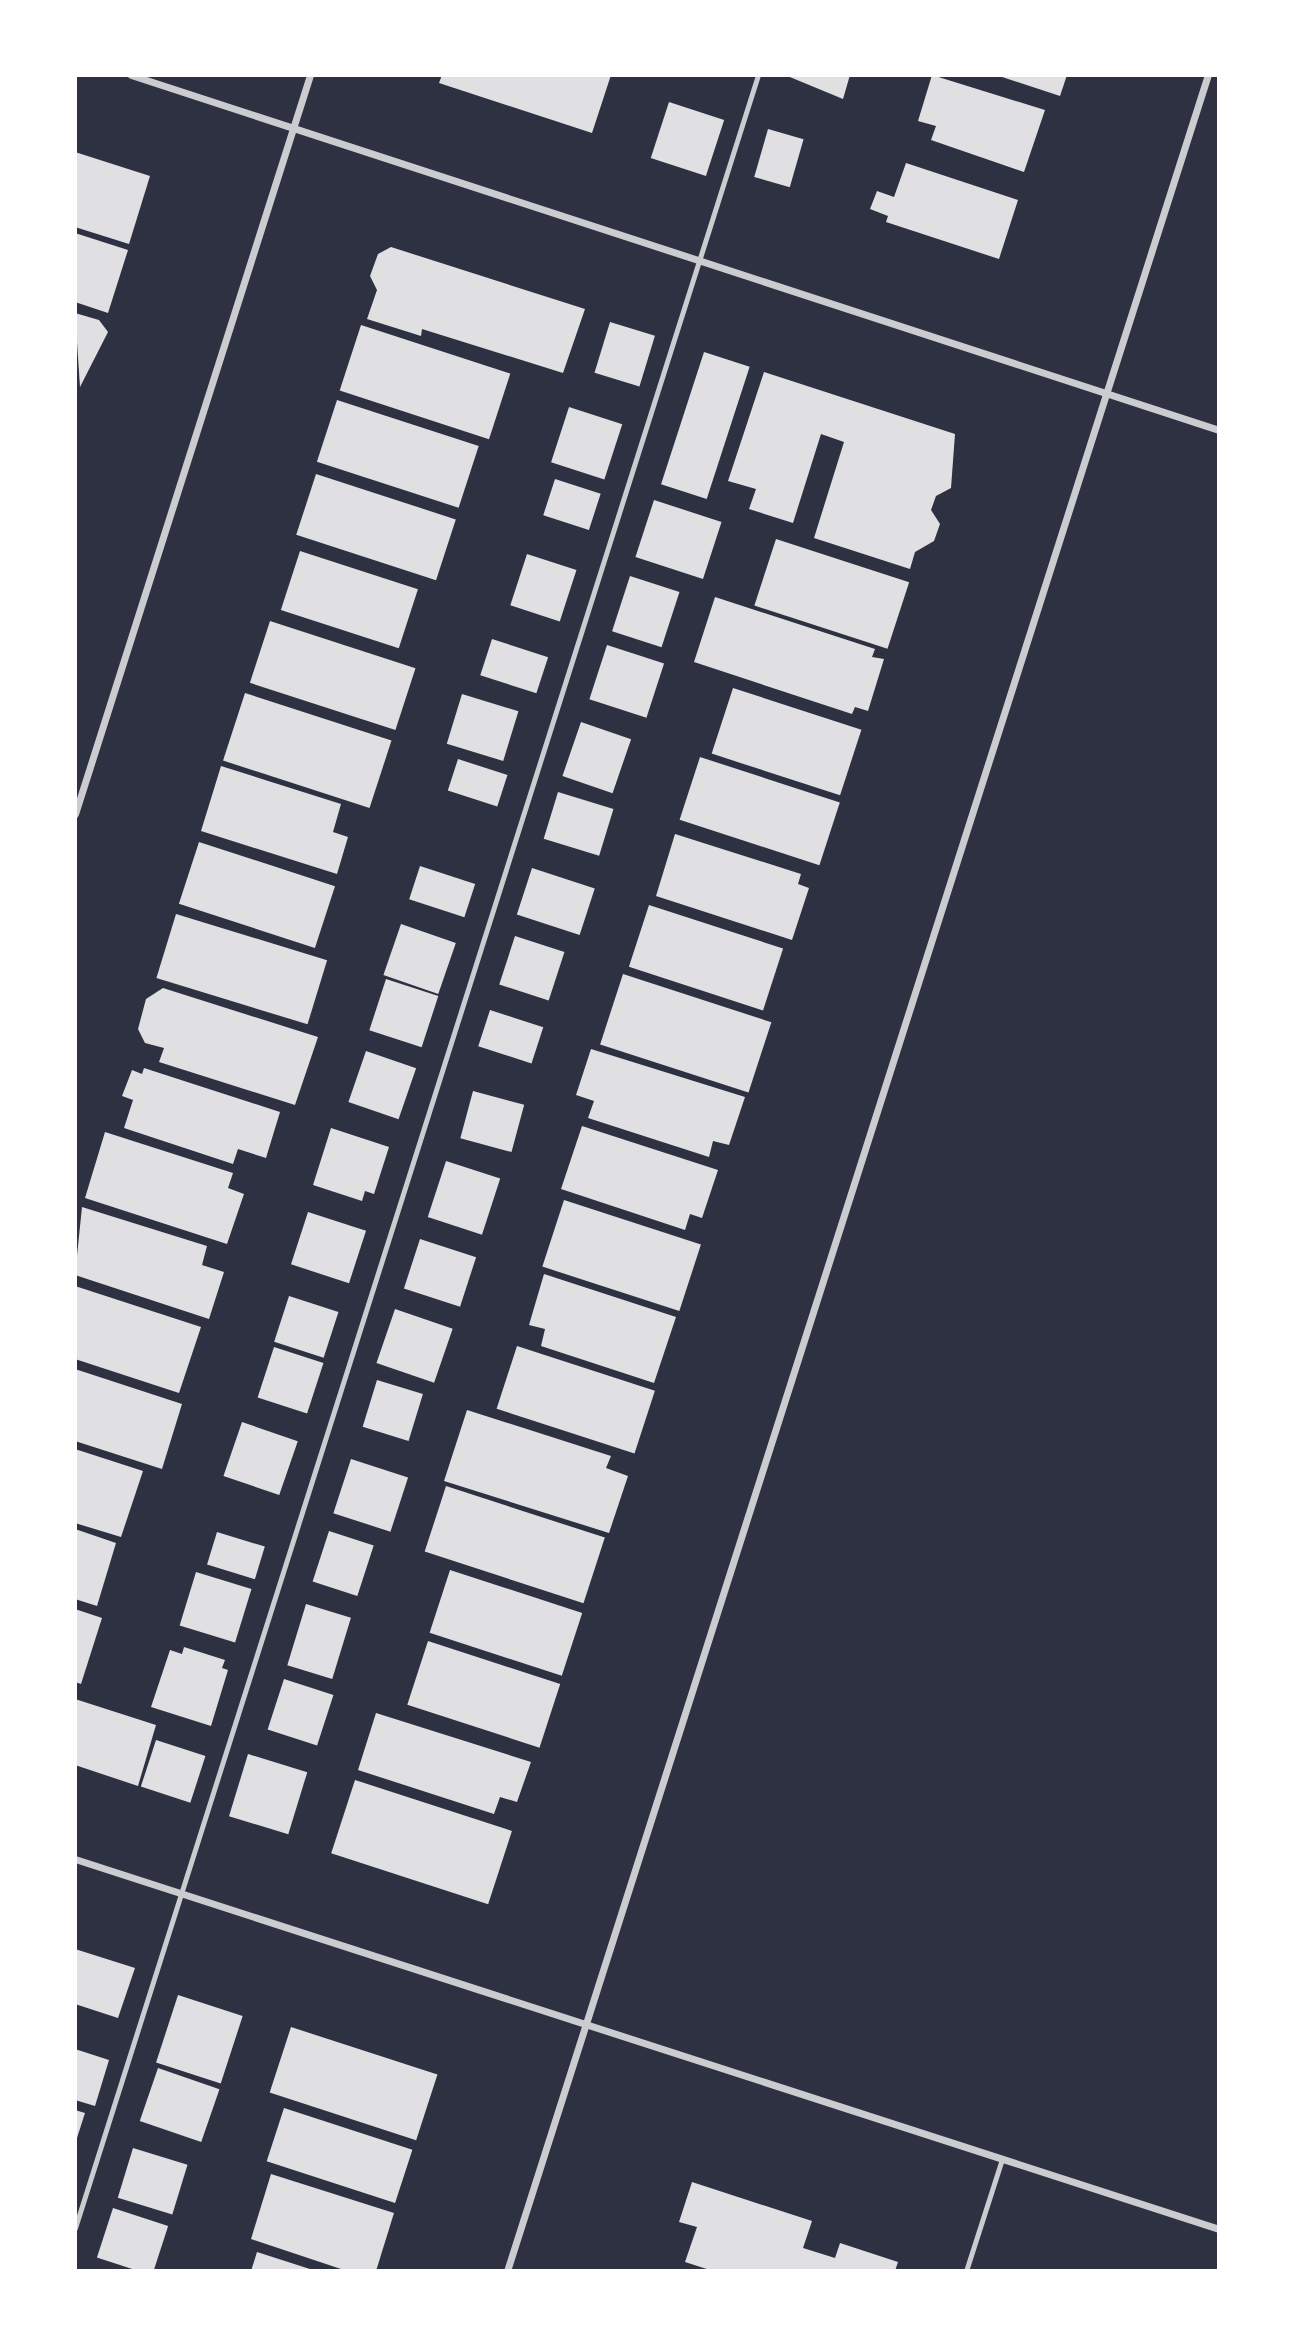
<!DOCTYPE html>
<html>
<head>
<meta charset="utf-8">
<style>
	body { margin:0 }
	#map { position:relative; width:1294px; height:2346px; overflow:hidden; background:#2d3142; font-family:Commissioner,sans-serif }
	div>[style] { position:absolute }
	.building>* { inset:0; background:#e0e0e3; transform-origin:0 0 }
	.service>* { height:5px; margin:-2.5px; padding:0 2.5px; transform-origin:2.5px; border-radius:2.5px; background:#caccd0 }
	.minor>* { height:7px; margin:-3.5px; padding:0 3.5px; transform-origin:3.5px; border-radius:3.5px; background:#caccd0 }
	span { translate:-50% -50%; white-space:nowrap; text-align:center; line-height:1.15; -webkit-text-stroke:7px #fff; paint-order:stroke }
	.frame { position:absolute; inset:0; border:77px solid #fff; pointer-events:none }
</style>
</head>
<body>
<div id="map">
	<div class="building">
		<div style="clip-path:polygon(442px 75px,611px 75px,592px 133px,439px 83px)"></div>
		<div style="clip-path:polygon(785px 75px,850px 75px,843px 99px)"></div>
		<div style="clip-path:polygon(932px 75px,1045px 110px,1024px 172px,931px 140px,936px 126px,918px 121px)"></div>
		<div style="clip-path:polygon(996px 75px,1067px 75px,1060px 96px)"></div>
		<div style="left:669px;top:102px;width:58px;height:59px;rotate:18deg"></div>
		<div style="left:768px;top:129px;width:37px;height:50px;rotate:16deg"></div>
		<div style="clip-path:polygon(75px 152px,150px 176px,129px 244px,75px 227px)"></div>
		<div style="clip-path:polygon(906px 163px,1018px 200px,999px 259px,886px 222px,888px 216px,870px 209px,877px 191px,894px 197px)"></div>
		<div style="clip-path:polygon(75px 233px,128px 250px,108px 313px,75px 302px)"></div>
		<div style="clip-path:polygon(391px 247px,585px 309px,563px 373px,422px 329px,421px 336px,367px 319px,377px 290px,370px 276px,378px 254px)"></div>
		<div style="clip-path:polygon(75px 313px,99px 320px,108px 332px,80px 387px)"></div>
		<div style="left:610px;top:322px;width:47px;height:53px;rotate:17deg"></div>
		<div style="left:361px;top:325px;width:157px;height:69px;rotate:18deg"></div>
		<div style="left:704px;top:352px;width:48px;height:139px;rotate:18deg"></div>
		<div style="clip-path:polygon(764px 372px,955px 434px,951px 488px,936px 496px,931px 510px,940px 524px,934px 541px,915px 552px,910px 569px,814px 538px,844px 442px,821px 434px,793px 523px,749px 509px,756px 489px,728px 481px)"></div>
		<div style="left:337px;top:400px;width:149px;height:65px;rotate:18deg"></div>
		<div style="left:569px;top:407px;width:56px;height:58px;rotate:18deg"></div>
		<div style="left:316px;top:474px;width:147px;height:64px;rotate:18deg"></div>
		<div style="left:555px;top:479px;width:48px;height:38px;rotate:18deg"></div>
		<div style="left:654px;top:500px;width:71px;height:60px;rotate:18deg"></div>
		<div style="left:776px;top:539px;width:140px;height:70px;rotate:18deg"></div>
		<div style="left:300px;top:551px;width:124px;height:62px;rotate:18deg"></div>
		<div style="left:527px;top:554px;width:52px;height:54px;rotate:18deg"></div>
		<div style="left:630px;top:576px;width:52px;height:58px;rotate:18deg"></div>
		<div style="clip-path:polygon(715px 597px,875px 649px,872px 657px,884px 659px,868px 711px,855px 707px,852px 714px,694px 662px)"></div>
		<div style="left:270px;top:621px;width:153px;height:65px;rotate:18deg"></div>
		<div style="left:492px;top:639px;width:59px;height:38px;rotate:18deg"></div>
		<div style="left:607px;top:645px;width:60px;height:57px;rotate:18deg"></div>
		<div style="left:733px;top:688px;width:135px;height:69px;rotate:18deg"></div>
		<div style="left:245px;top:693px;width:154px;height:71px;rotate:18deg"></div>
		<div style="left:462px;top:694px;width:59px;height:52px;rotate:17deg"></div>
		<div style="left:581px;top:722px;width:53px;height:57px;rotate:19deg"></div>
		<div style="left:700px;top:757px;width:147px;height:66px;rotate:18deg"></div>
		<div style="left:458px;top:759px;width:52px;height:33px;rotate:18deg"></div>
		<div style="clip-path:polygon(221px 766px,341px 804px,333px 832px,348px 837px,337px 874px,201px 831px)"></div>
		<div style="left:558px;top:792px;width:58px;height:49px;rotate:17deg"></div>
		<div style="clip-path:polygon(675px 834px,801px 874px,798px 884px,809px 888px,792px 940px,656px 896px)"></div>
		<div style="left:199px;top:842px;width:143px;height:65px;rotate:18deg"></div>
		<div style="left:420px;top:866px;width:58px;height:35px;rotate:18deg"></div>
		<div style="left:532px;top:868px;width:66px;height:49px;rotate:18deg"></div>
		<div style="left:649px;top:905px;width:141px;height:65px;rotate:18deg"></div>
		<div style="left:176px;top:914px;width:158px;height:67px;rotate:17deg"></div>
		<div style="left:401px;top:924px;width:58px;height:54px;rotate:19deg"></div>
		<div style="left:515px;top:936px;width:52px;height:51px;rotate:18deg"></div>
		<div style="left:623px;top:974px;width:156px;height:74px;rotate:18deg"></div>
		<div style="left:386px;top:979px;width:55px;height:54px;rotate:18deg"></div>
		<div style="clip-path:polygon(163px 988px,318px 1037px,295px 1105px,159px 1062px,164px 1048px,145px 1043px,138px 1029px,146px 999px)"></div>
		<div style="left:490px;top:1010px;width:56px;height:38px;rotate:18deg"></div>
		<div style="clip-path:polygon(591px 1049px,745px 1097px,729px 1145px,713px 1141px,709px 1157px,588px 1118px,594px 1101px,576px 1095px)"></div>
		<div style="left:366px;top:1051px;width:53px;height:54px;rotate:19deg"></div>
		<div style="clip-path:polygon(144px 1068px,280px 1112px,266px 1158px,238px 1149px,233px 1164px,124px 1128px,133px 1100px,122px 1096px,132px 1070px,142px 1074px)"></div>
		<div style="left:473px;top:1091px;width:53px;height:49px;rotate:15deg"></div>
		<div style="clip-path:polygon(582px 1126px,718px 1170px,702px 1218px,690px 1214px,685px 1230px,561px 1189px)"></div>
		<div style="clip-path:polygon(331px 1128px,389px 1147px,374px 1194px,365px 1191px,362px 1201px,313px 1185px)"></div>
		<div style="clip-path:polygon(105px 1132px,233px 1173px,228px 1188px,244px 1194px,227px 1244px,85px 1198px)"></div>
		<div style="left:446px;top:1161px;width:57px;height:59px;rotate:18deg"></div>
		<div style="left:564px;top:1200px;width:144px;height:70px;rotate:18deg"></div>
		<div style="clip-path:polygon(82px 1207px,207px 1246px,202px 1265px,224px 1272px,209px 1319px,75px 1275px)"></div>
		<div style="left:308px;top:1212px;width:61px;height:55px;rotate:18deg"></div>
		<div style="left:420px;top:1239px;width:59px;height:52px;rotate:18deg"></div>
		<div style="clip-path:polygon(544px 1274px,676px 1317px,654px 1383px,541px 1346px,545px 1329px,529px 1325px)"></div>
		<div style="clip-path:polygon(75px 1286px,201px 1327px,179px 1393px,75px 1359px)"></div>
		<div style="left:289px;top:1296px;width:52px;height:48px;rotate:18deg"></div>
		<div style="left:395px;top:1309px;width:61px;height:57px;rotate:19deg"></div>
		<div style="left:517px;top:1346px;width:145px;height:66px;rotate:18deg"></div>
		<div style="left:274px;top:1347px;width:52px;height:53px;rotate:18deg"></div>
		<div style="clip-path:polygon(75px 1369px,182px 1404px,162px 1469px,75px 1441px)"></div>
		<div style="left:377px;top:1380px;width:48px;height:49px;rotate:17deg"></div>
		<div style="clip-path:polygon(467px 1410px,611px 1456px,606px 1468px,628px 1476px,609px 1533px,444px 1481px)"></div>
		<div style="left:242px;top:1422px;width:59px;height:57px;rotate:19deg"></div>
		<div style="clip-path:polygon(75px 1449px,143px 1471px,121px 1537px,75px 1523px)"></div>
		<div style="left:351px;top:1459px;width:60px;height:57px;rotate:18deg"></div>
		<div style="left:446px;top:1486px;width:167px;height:69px;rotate:18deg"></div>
		<div style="clip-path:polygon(75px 1529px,116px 1543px,97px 1606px,75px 1599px)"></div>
		<div style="left:329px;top:1531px;width:47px;height:53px;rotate:18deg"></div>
		<div style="left:217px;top:1532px;width:50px;height:34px;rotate:17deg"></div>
		<div style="left:450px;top:1570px;width:139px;height:66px;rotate:18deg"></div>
		<div style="left:196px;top:1572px;width:58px;height:56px;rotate:17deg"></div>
		<div style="left:306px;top:1604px;width:47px;height:64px;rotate:17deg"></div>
		<div style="clip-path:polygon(75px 1609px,102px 1618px,81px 1684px,75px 1682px)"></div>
		<div style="left:428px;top:1641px;width:139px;height:67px;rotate:18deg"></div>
		<div style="clip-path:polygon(184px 1647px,225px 1660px,222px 1668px,228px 1670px,211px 1726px,151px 1707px,170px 1650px,182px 1654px)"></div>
		<div style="left:284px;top:1679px;width:52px;height:53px;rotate:18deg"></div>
		<div style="clip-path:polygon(75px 1699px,156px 1725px,138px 1786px,75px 1765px)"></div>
		<div style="clip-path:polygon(376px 1713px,531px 1762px,517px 1802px,500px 1797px,494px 1814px,358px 1770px)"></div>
		<div style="left:156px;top:1740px;width:52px;height:49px;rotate:18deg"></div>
		<div style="left:248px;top:1754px;width:62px;height:65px;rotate:17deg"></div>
		<div style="left:355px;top:1780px;width:165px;height:77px;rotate:18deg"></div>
		<div style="clip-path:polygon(75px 1949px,135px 1968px,118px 2018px,75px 2004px)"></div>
		<div style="left:178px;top:1995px;width:68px;height:71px;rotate:18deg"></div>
		<div style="left:291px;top:2027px;width:154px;height:69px;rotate:18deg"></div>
		<div style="clip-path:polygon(75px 2049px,109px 2060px,95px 2106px,75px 2100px)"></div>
		<div style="left:158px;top:2068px;width:65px;height:56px;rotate:19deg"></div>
		<div style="left:284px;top:2108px;width:135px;height:56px;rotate:18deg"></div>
		<div style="clip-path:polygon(75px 2110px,85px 2113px,76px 2141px,75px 2141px)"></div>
		<div style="left:133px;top:2148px;width:57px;height:52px;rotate:17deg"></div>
		<div style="clip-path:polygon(271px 2174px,394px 2213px,376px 2271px,347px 2271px,251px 2239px)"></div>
		<div style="clip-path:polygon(692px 2182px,812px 2221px,803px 2248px,835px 2258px,840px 2243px,898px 2262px,895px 2271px,713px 2271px,685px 2262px,697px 2227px,679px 2222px)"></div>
		<div style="left:113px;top:2208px;width:58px;height:52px;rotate:18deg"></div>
		<div style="clip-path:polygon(257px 2252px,313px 2270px,313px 2271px,251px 2271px)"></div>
	</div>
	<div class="service">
		<div style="left:75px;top:2228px;width:2259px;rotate:-72.4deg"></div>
		<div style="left:966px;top:2271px;width:118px;rotate:-72.2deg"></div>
	</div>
	<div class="minor">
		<div style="left:131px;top:75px;width:1144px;rotate:18.07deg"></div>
		<div style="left:75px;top:814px;width:775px;rotate:-72.36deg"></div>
		<div style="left:75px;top:1859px;width:1202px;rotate:17.92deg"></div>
		<div style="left:507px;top:2271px;width:2305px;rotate:-72.3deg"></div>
	</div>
	<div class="frame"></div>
</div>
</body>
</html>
